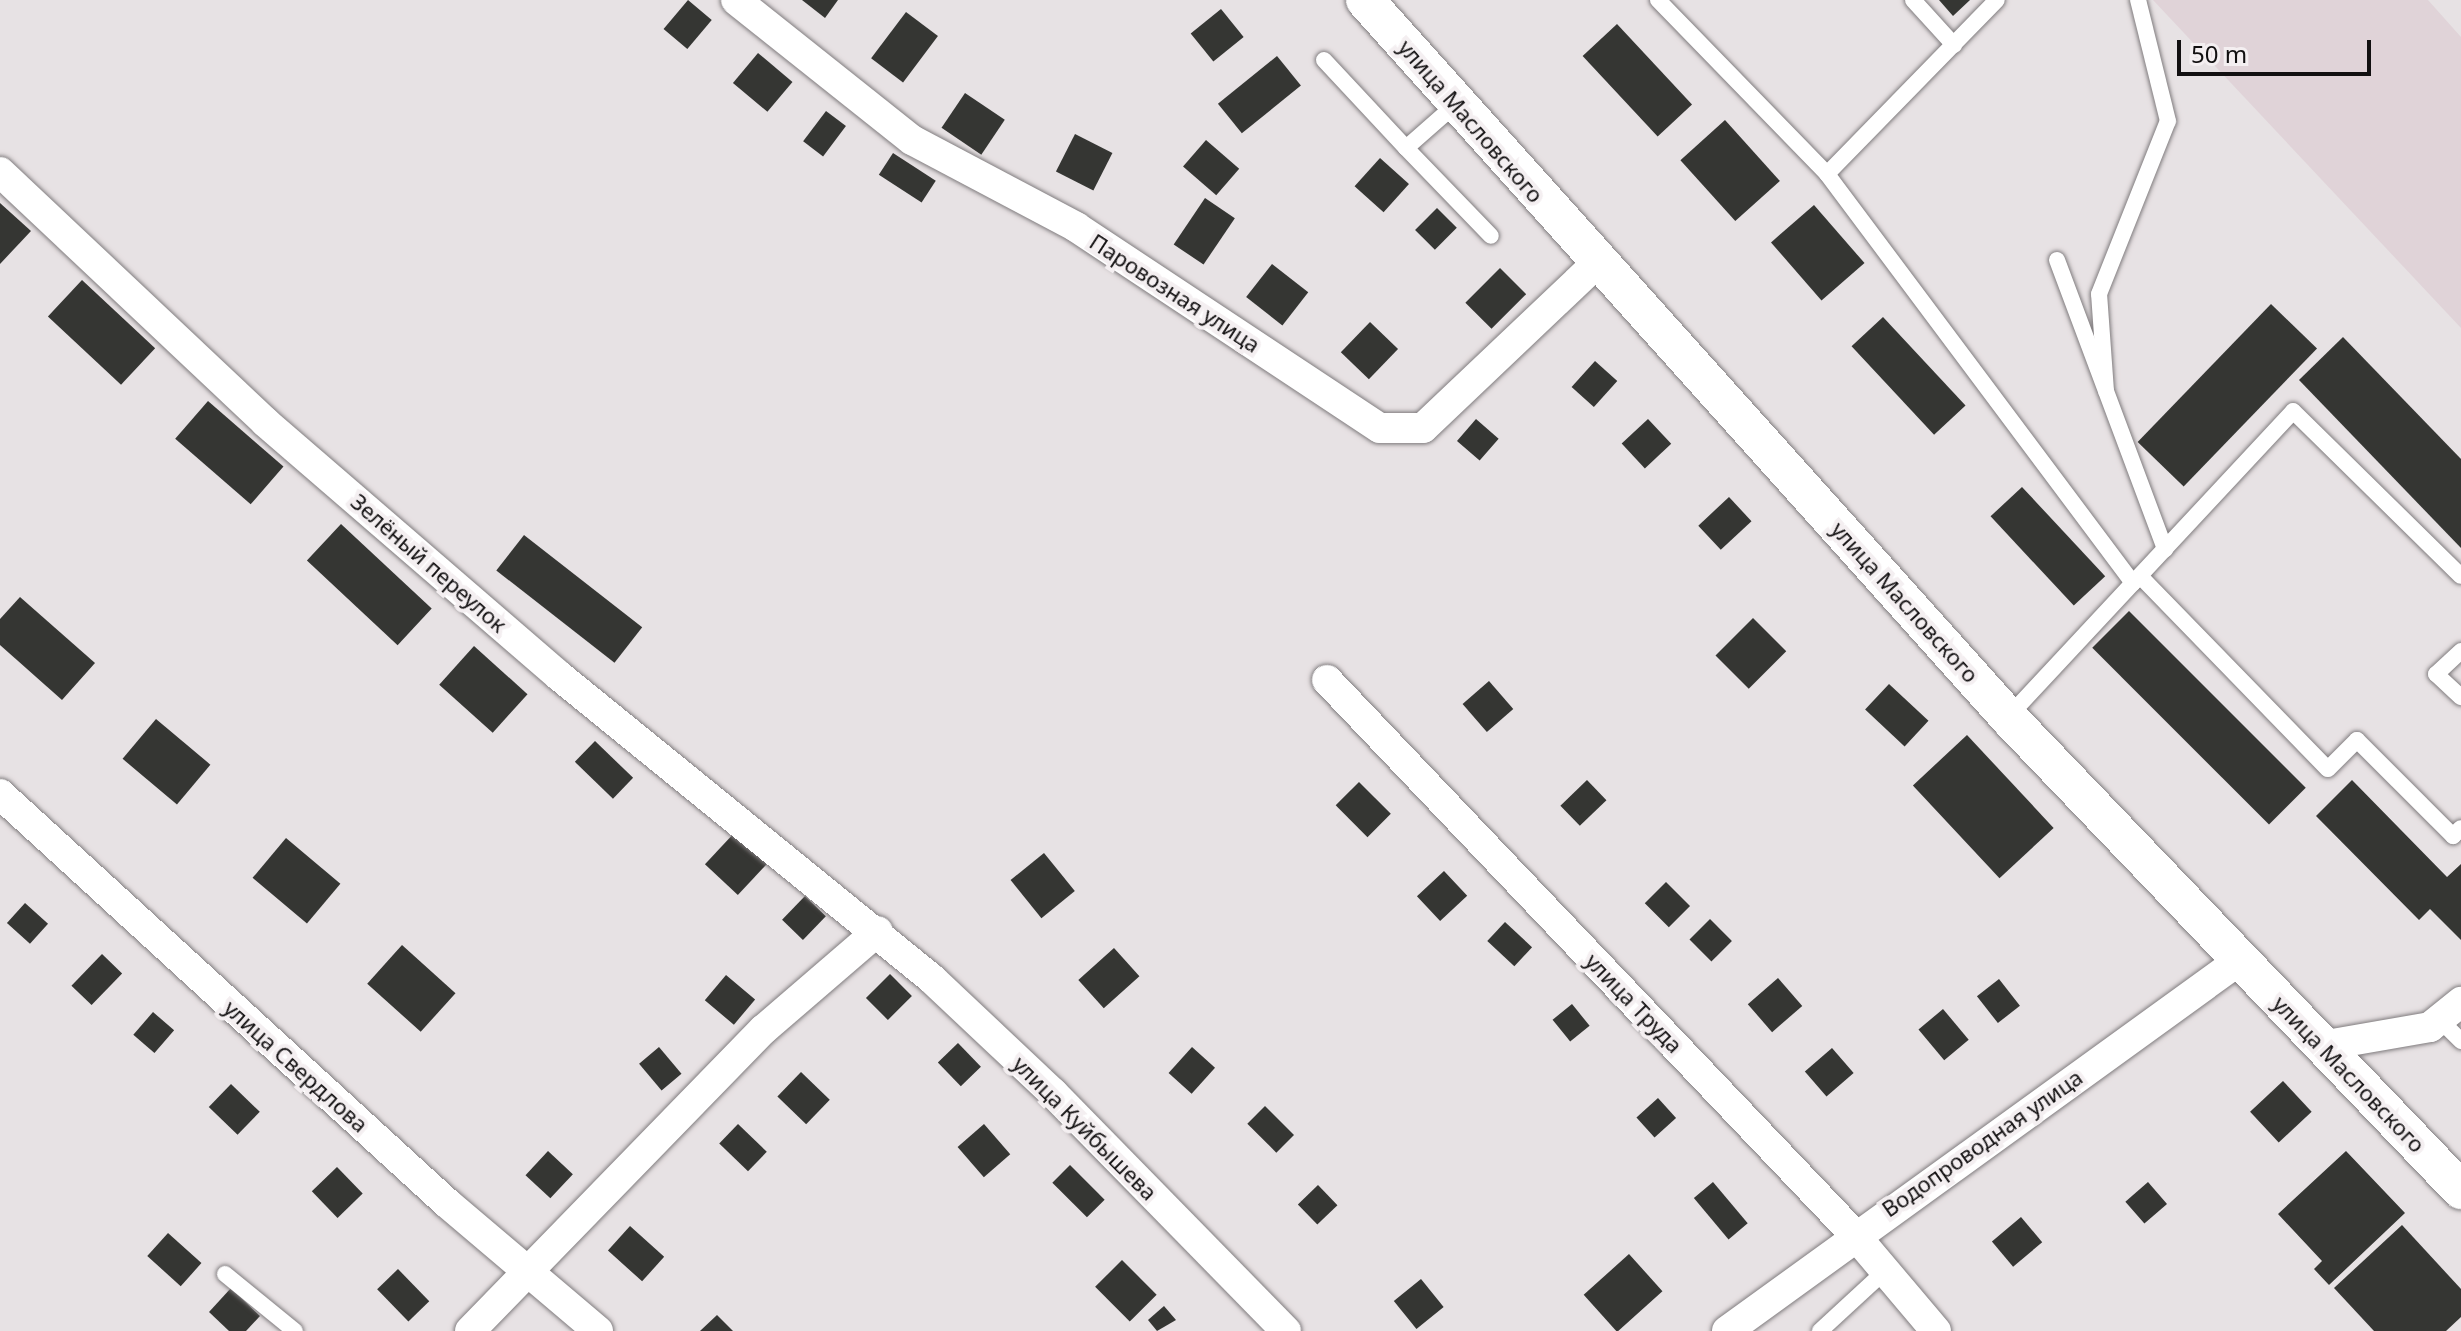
<!DOCTYPE html>
<html>
<head>
<meta charset="utf-8">
<style>
	body { margin:0 }
	#map { position:relative; width:2461px; height:1331px; overflow:hidden; background:#e7e2e4; font-family:"Noto Sans",sans-serif }
	div>[style] { position:absolute }
	.built>* { inset:0; background:#e0d3d8 }
	.building>* { inset:0; background:#353633; transform-origin:0 0 }
	.roads { filter:drop-shadow(0 0 2px #807c7e) drop-shadow(0 0 2px #807c7e) }
	.service>* { height:16px; margin:-8px; padding:0 8px; transform-origin:8px; border-radius:8px; background:#fff }
	.minor>* { height:30px; margin:-15px; padding:0 15px; transform-origin:15px; border-radius:15px; background:#fff }
	.tertiary>* { height:38px; margin:-19px; padding:0 19px; transform-origin:19px; border-radius:19px; background:#fff }
	span { translate:-50% -50%; white-space:nowrap; text-align:center; line-height:1.15; -webkit-text-stroke:8px #f4eff1; paint-order:stroke }
	.street-label { font-size:22px; color:#121011 }
	.scale { position:absolute; left:2177px; top:40px; width:194px; height:36px; box-sizing:border-box; border:4px solid #121011; border-top:0; padding-left:10px; font-size:24px; line-height:28px; white-space:nowrap; color:#121011; -webkit-text-stroke:6px #f4eff1; paint-order:stroke }
</style>
</head>
<body>
<div id="map">
	<div class="built">
		<div style="clip-path:polygon(2153px 0,2428px 0,2461px 37px,2461px 328px)"></div>
	</div>
	<div class="building">
		<div style="left:688px;top:0;width:31px;height:38px;rotate:40deg"></div>
		<div style="clip-path:polygon(802px 0,838px 0,825px 18px)"></div>
		<div style="clip-path:polygon(1939px 0,1970px 0,1953px 16px)"></div>
		<div style="left:1221px;top:9px;width:36px;height:39px;rotate:51deg"></div>
		<div style="left:906px;top:12px;width:40px;height:58px;rotate:37deg"></div>
		<div style="left:1617px;top:24px;width:110px;height:47px;rotate:47deg"></div>
		<div style="left:758px;top:53px;width:45px;height:39px;rotate:40deg"></div>
		<div style="left:1277px;top:56px;width:38px;height:76px;rotate:51deg"></div>
		<div style="left:965px;top:93px;width:48px;height:42px;rotate:34deg"></div>
		<div style="left:826px;top:111px;width:25px;height:38px;rotate:37deg"></div>
		<div style="left:1725px;top:120px;width:82px;height:60px;rotate:48deg"></div>
		<div style="left:1075px;top:134px;width:42px;height:42px;rotate:27deg"></div>
		<div style="left:1206px;top:140px;width:44px;height:35px;rotate:41deg"></div>
		<div style="left:893px;top:153px;width:51px;height:26px;rotate:33deg"></div>
		<div style="left:1380px;top:158px;width:39px;height:38px;rotate:42deg"></div>
		<div style="left:1205px;top:198px;width:36px;height:56px;rotate:34deg"></div>
		<div style="clip-path:polygon(0 203px,31px 231px,0 264px)"></div>
		<div style="left:1814px;top:205px;width:77px;height:57px;rotate:49deg"></div>
		<div style="left:1437px;top:208px;width:28px;height:31px;rotate:45deg"></div>
		<div style="left:1272px;top:264px;width:46px;height:42px;rotate:38deg"></div>
		<div style="left:1500px;top:268px;width:37px;height:49px;rotate:45deg"></div>
		<div style="left:82px;top:280px;width:100px;height:50px;rotate:43deg"></div>
		<div style="left:2271px;top:304px;width:64px;height:192px;rotate:44deg"></div>
		<div style="left:1883px;top:317px;width:121px;height:43px;rotate:47deg"></div>
		<div style="left:1370px;top:322px;width:39px;height:42px;rotate:44deg"></div>
		<div style="clip-path:polygon(2343px 337px,2461px 459px,2461px 548px,2299px 380px)"></div>
		<div style="left:1595px;top:361px;width:30px;height:35px;rotate:42deg"></div>
		<div style="left:208px;top:401px;width:100px;height:50px;rotate:41deg"></div>
		<div style="left:1476px;top:419px;width:30px;height:29px;rotate:41deg"></div>
		<div style="left:1648px;top:419px;width:34px;height:36px;rotate:47deg"></div>
		<div style="left:2022px;top:487px;width:122px;height:43px;rotate:47deg"></div>
		<div style="left:1729px;top:497px;width:33px;height:42px;rotate:47deg"></div>
		<div style="left:341px;top:524px;width:124px;height:50px;rotate:43deg"></div>
		<div style="left:524px;top:535px;width:150px;height:45px;rotate:38deg"></div>
		<div style="clip-path:polygon(20px 597px,95px 663px,62px 700px,0 645px,0 619px)"></div>
		<div style="left:2129px;top:611px;width:250px;height:52px;rotate:45deg"></div>
		<div style="left:1753px;top:618px;width:47px;height:53px;rotate:45deg"></div>
		<div style="left:474px;top:646px;width:72px;height:52px;rotate:42deg"></div>
		<div style="left:1489px;top:681px;width:37px;height:35px;rotate:49deg"></div>
		<div style="left:1889px;top:684px;width:54px;height:35px;rotate:43deg"></div>
		<div style="left:156px;top:719px;width:71px;height:52px;rotate:40deg"></div>
		<div style="left:1967px;top:735px;width:127px;height:74px;rotate:47deg"></div>
		<div style="left:595px;top:741px;width:53px;height:29px;rotate:44deg"></div>
		<div style="left:1587px;top:780px;width:28px;height:37px;rotate:46deg"></div>
		<div style="clip-path:polygon(2352px 780px,2447px 877px,2461px 864px,2461px 940px,2430px 909px,2419px 920px,2316px 816px)"></div>
		<div style="left:1359px;top:782px;width:45px;height:33px;rotate:45deg"></div>
		<div style="left:737px;top:830px;width:45px;height:47px;rotate:43deg"></div>
		<div style="left:286px;top:838px;width:71px;height:52px;rotate:40deg"></div>
		<div style="left:1044px;top:853px;width:49px;height:43px;rotate:51deg"></div>
		<div style="left:1444px;top:871px;width:34px;height:37px;rotate:47deg"></div>
		<div style="left:1666px;top:882px;width:34px;height:30px;rotate:45deg"></div>
		<div style="left:805px;top:896px;width:29px;height:33px;rotate:44deg"></div>
		<div style="left:25px;top:903px;width:31px;height:27px;rotate:42deg"></div>
		<div style="left:1710px;top:919px;width:31px;height:29px;rotate:45deg"></div>
		<div style="left:1505px;top:922px;width:37px;height:26px;rotate:43deg"></div>
		<div style="left:402px;top:945px;width:72px;height:52px;rotate:42deg"></div>
		<div style="left:1114px;top:948px;width:38px;height:48px;rotate:48deg"></div>
		<div style="left:102px;top:954px;width:28px;height:44px;rotate:44deg"></div>
		<div style="left:890px;top:974px;width:31px;height:34px;rotate:45deg"></div>
		<div style="left:726px;top:975px;width:38px;height:33px;rotate:40deg"></div>
		<div style="left:1778px;top:978px;width:37px;height:40px;rotate:49deg"></div>
		<div style="left:1999px;top:979px;width:34px;height:28px;rotate:52deg"></div>
		<div style="left:1572px;top:1004px;width:28px;height:25px;rotate:51deg"></div>
		<div style="left:1943px;top:1009px;width:40px;height:32px;rotate:50deg"></div>
		<div style="left:153px;top:1012px;width:28px;height:30px;rotate:41deg"></div>
		<div style="left:958px;top:1043px;width:33px;height:28px;rotate:46deg"></div>
		<div style="left:659px;top:1047px;width:35px;height:26px;rotate:50deg"></div>
		<div style="left:1192px;top:1047px;width:31px;height:35px;rotate:42deg"></div>
		<div style="left:1832px;top:1048px;width:33px;height:36px;rotate:49deg"></div>
		<div style="left:801px;top:1072px;width:40px;height:34px;rotate:44deg"></div>
		<div style="left:2283px;top:1081px;width:42px;height:45px;rotate:47deg"></div>
		<div style="left:231px;top:1084px;width:40px;height:32px;rotate:44deg"></div>
		<div style="left:1658px;top:1098px;width:27px;height:29px;rotate:48deg"></div>
		<div style="left:1265px;top:1106px;width:41px;height:25px;rotate:45deg"></div>
		<div style="left:738px;top:1124px;width:40px;height:27px;rotate:44deg"></div>
		<div style="left:984px;top:1124px;width:40px;height:35px;rotate:49deg"></div>
		<div style="left:548px;top:1151px;width:34px;height:33px;rotate:43deg"></div>
		<div style="clip-path:polygon(2346px 1151px,2405px 1213px,2329px 1285px,2314px 1269px,2322px 1261px,2278px 1214px)"></div>
		<div style="left:1070px;top:1165px;width:49px;height:25px;rotate:45deg"></div>
		<div style="left:337px;top:1167px;width:37px;height:35px;rotate:46deg"></div>
		<div style="left:1713px;top:1182px;width:54px;height:25px;rotate:50deg"></div>
		<div style="left:2148px;top:1182px;width:29px;height:30px;rotate:49deg"></div>
		<div style="left:1318px;top:1185px;width:28px;height:28px;rotate:46deg"></div>
		<div style="left:2021px;top:1217px;width:33px;height:38px;rotate:50deg"></div>
		<div style="clip-path:polygon(2402px 1225px,2461px 1289px,2461px 1317px,2446px 1331px,2374px 1331px,2334px 1288px)"></div>
		<div style="left:630px;top:1226px;width:46px;height:33px;rotate:42deg"></div>
		<div style="left:168px;top:1233px;width:45px;height:31px;rotate:42deg"></div>
		<div style="left:1629px;top:1254px;width:50px;height:61px;rotate:48deg"></div>
		<div style="left:1122px;top:1260px;width:49px;height:38px;rotate:45deg"></div>
		<div style="left:398px;top:1269px;width:45px;height:29px;rotate:46deg"></div>
		<div style="left:1421px;top:1279px;width:36px;height:35px;rotate:51deg"></div>
		<div style="clip-path:polygon(231px 1288px,260px 1316px,246px 1331px,229px 1331px,209px 1312px)"></div>
		<div style="clip-path:polygon(1164px 1306px,1176px 1320px,1157px 1331px,1148px 1320px)"></div>
		<div style="clip-path:polygon(717px 1315px,733px 1331px,700px 1331px)"></div>
	</div>
	<div class="roads">
		<div class="service">
			<div style="left:1658px;top:0;width:243px;rotate:45.8deg"></div>
			<div style="left:1827px;top:174px;width:243px;rotate:-45.7deg"></div>
			<div style="left:1913px;top:0;width:61px;rotate:47.7deg"></div>
			<div style="left:1324px;top:60px;width:120px;rotate:47deg"></div>
			<div style="left:1406px;top:148px;width:67px;rotate:-41.3deg"></div>
			<div style="left:1406px;top:148px;width:122px;rotate:46deg"></div>
			<div style="left:1827px;top:174px;width:511px;rotate:53.2deg"></div>
			<div style="left:2057px;top:260px;width:309px;rotate:69.5deg"></div>
			<div style="left:2106px;top:391px;width:97px;rotate:-94.1deg"></div>
			<div style="left:2099px;top:294px;width:186px;rotate:-68.3deg"></div>
			<div style="left:2168px;top:121px;width:125px;rotate:-103.9deg"></div>
			<div style="left:2140px;top:576px;width:269px;rotate:45.8deg"></div>
			<div style="left:2328px;top:769px;width:41px;rotate:-45deg"></div>
			<div style="left:2357px;top:740px;width:136px;rotate:45deg"></div>
			<div style="left:2453px;top:836px;width:11px;rotate:-45deg"></div>
			<div style="left:2461px;top:651px;width:34px;rotate:137deg"></div>
			<div style="left:2436px;top:674px;width:34px;rotate:43deg"></div>
			<div style="left:2008px;top:717px;width:418px;rotate:-47deg"></div>
			<div style="left:2293px;top:411px;width:235px;rotate:44.5deg"></div>
			<div style="left:2440px;top:1020px;width:30px;rotate:45deg"></div>
			<div style="left:225px;top:1274px;width:90px;rotate:39.2deg"></div>
			<div style="left:1820px;top:1331px;width:88px;rotate:-42.7deg"></div>
		</div>
		<div class="minor">
			<div style="left:736px;top:0;width:225px;rotate:38.5deg"></div>
			<div style="left:912px;top:140px;width:186px;rotate:27.9deg"></div>
			<div style="left:1076px;top:227px;width:364px;rotate:33.5deg"></div>
			<div style="left:1380px;top:428px;width:43px"></div>
			<div style="left:1423px;top:428px;width:240px;rotate:-43.5deg"></div>
			<div style="left:0;top:172px;width:364px;rotate:43.3deg"></div>
			<div style="left:265px;top:422px;width:387px;rotate:40.8deg"></div>
			<div style="left:558px;top:675px;width:483px;rotate:39.1deg"></div>
			<div style="left:933px;top:980px;width:165px;rotate:43.3deg"></div>
			<div style="left:1053px;top:1093px;width:333px;rotate:45.6deg"></div>
			<div style="left:1327px;top:680px;width:765px;rotate:46.43deg"></div>
			<div style="left:1854px;top:1234px;width:127px;rotate:49.8deg"></div>
			<div style="left:0;top:794px;width:606px;rotate:42.46deg"></div>
			<div style="left:447px;top:1203px;width:198px;rotate:40.3deg"></div>
			<div style="left:2321px;top:1046px;width:111px;rotate:-9.9deg"></div>
			<div style="left:2430px;top:1027px;width:40px;rotate:-39deg"></div>
			<div style="left:470px;top:1331px;width:421px;rotate:-45.8deg"></div>
			<div style="left:764px;top:1029px;width:150px;rotate:-40.7deg"></div>
			<div style="left:1727px;top:1331px;width:634px;rotate:-35.89deg"></div>
		</div>
		<div class="tertiary">
			<div style="left:1365px;top:0;width:963px;rotate:48.11deg"></div>
			<div style="left:2008px;top:717px;width:655px;rotate:46.24deg"></div>
		</div>
	</div>
	<div class="street-label">
		<span style="left:1471px;top:121px;rotate:49deg">улица Масловского</span>
		<span style="left:1175px;top:293px;rotate:33deg">Паровозная улица</span>
		<span style="left:429px;top:563px;rotate:41deg">Зелёный переулок</span>
		<span style="left:1905px;top:602px;rotate:48deg">улица Масловского</span>
		<span style="left:1634px;top:1003px;rotate:46deg">улица Труда</span>
		<span style="left:296px;top:1066px;rotate:42deg">улица Свердлова</span>
		<span style="left:2349px;top:1074px;rotate:46deg">улица Масловского</span>
		<span style="left:1085px;top:1128px;rotate:45deg">улица Куйбышева</span>
		<span style="left:1982px;top:1143px;rotate:-35deg">Водопроводная улица</span>
	</div>
	<div class="scale">50 m</div>
</div>
</body>
</html>
